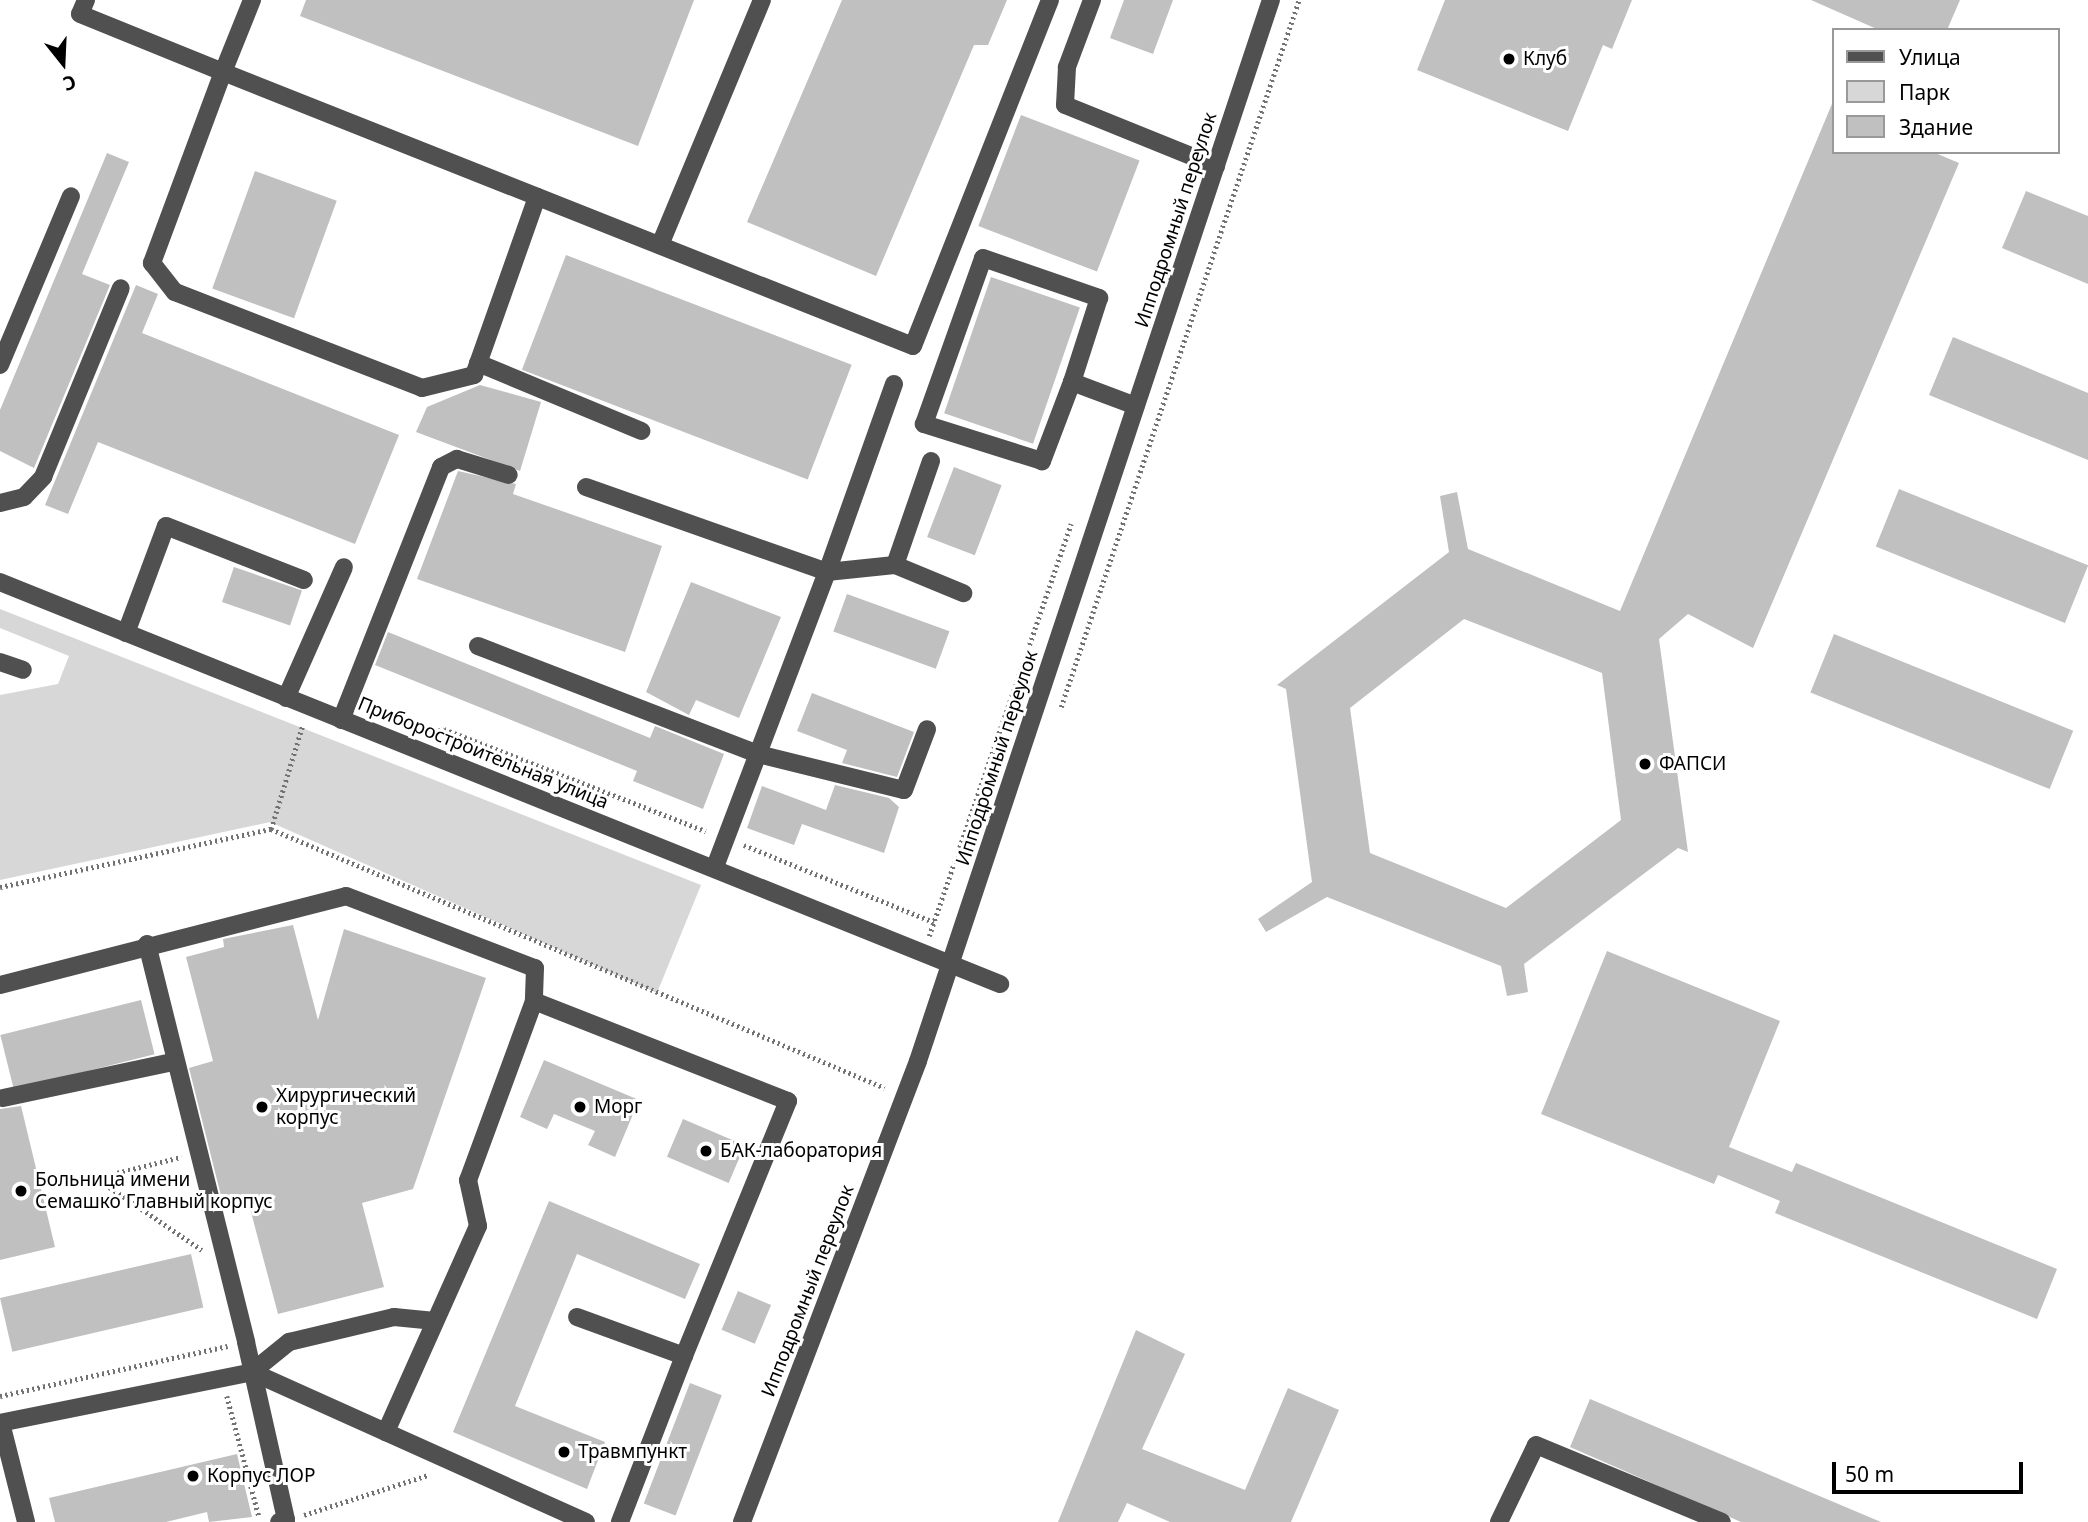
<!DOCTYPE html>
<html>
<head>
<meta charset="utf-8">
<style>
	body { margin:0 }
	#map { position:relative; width:2088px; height:1522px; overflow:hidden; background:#fff; font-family:"Noto Sans",sans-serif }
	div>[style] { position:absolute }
	.green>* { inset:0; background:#d7d7d7 }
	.building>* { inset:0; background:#c0c0c0; transform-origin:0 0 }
	.path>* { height:4.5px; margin-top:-2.25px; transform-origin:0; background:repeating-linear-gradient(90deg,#727272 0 2px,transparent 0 5.5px) }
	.minor>* { height:18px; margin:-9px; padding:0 9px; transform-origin:9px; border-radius:9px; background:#505050 }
	.dots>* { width:19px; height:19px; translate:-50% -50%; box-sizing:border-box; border:4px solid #fff; border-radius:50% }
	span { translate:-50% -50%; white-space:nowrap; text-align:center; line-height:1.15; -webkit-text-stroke:6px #fff; paint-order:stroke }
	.poi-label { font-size:19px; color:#000 }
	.left { translate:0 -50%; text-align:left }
	.street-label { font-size:19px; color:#000 }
	.legend { position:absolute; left:1832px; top:28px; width:228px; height:126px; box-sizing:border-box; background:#fff; border:2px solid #999; margin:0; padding:9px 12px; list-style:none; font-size:21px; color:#000 }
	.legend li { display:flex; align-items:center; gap:14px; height:35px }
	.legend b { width:35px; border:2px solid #999 }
	.north { position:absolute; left:28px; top:28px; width:70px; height:70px; -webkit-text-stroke:5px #fff; paint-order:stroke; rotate:162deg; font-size:19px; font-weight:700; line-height:28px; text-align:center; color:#000 }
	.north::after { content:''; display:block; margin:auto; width:24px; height:32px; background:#000; clip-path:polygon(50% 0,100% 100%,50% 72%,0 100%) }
	.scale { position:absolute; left:1832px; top:1462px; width:191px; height:32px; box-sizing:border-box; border:4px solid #000; border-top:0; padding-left:9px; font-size:21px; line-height:24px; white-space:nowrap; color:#000; -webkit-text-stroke:5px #fff; paint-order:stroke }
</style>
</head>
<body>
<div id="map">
	<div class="green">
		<div style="clip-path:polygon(0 609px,701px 885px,657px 993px,270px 822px,0 880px,0 695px,58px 684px,69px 656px,0 628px)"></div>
	</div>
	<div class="building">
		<div style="clip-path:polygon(306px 0,694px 0,638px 146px,300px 16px)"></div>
		<div style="clip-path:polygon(842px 0,1007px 0,988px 45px,974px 45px,876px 276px,747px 222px)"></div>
		<div style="clip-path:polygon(1124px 0,1173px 0,1153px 54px,1110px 38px)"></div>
		<div style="clip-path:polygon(1445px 0,1632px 0,1612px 49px,1603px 45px,1568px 131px,1417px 70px)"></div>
		<div style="clip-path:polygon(1811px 0,1960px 0,1947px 30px,1879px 30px)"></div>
		<div style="clip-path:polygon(evenodd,1834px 99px,1834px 152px,1933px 152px,1959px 163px,1753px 648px,1688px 614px,1659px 639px,1688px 852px,1678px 848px,1524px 964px,1528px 992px,1507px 996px,1501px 966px,1327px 897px,1266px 932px,1258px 919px,1312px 882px,1286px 689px,1277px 685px,1449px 552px,1440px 496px,1457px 492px,1468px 549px,1620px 611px,1834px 99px,1464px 619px,1602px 673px,1621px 820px,1506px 908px,1370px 853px,1350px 708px,1464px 619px)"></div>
		<div style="left:1021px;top:115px;width:127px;height:119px;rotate:21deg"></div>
		<div style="clip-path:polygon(107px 153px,129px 162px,82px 274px,110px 285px,34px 468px,0 451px,0 410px)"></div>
		<div style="left:255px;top:171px;width:87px;height:125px;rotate:20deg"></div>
		<div style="clip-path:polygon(2026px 191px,2088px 216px,2088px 284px,2002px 248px)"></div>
		<div style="left:566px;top:255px;width:306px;height:123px;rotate:21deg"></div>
		<div style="left:991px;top:277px;width:94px;height:144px;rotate:19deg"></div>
		<div style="clip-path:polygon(136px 285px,158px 294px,142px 333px,399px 435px,355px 544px,98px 442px,68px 514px,45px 505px)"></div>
		<div style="clip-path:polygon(1953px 337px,2088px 393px,2088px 460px,1929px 395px)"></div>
		<div style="clip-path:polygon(480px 385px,541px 402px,520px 471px,416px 432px,427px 407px)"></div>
		<div style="left:954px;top:467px;width:51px;height:75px;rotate:21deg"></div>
		<div style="clip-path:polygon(458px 471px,516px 484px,513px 494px,662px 546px,625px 652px,417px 579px)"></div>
		<div style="left:1899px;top:489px;width:204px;height:62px;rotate:22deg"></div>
		<div style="left:234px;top:567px;width:72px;height:37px;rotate:19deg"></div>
		<div style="clip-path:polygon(691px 582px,781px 617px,739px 718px,696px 700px,689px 715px,646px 692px)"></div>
		<div style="left:847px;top:594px;width:109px;height:40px;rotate:20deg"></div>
		<div style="clip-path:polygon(388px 632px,650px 738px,655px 726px,724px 754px,703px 809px,633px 781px,637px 771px,375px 665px)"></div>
		<div style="left:1834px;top:634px;width:258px;height:63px;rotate:22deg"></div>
		<div style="clip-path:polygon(812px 693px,914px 732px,897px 777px,842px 763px,847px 750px,797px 731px)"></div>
		<div style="clip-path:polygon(835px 785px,889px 798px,899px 807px,884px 853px,802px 824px,794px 845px,747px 828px,762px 786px,826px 810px)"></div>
		<div style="clip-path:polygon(293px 925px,318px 1020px,344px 929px,486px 978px,413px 1189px,362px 1203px,384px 1287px,278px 1314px,247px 1197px,223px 1204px,189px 1068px,213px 1061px,186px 957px,224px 947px,223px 939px)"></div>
		<div style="clip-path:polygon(1607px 951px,1780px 1021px,1729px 1147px,1792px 1172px,1796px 1163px,2057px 1269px,2037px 1319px,1775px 1213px,1780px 1201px,1718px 1175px,1714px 1184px,1541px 1114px)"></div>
		<div style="left:141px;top:1000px;width:56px;height:145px;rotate:76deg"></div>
		<div style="clip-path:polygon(544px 1060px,639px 1100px,615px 1157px,588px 1145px,595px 1131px,554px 1114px,547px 1129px,520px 1117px)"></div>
		<div style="clip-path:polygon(21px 1106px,55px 1247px,0 1260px,0 1109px)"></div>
		<div style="left:683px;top:1119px;width:67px;height:41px;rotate:23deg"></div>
		<div style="clip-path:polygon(549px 1201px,700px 1264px,685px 1299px,577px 1254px,515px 1406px,605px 1442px,587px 1489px,453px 1432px)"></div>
		<div style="left:191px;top:1254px;width:55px;height:196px;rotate:77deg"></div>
		<div style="left:738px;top:1291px;width:36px;height:42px;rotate:23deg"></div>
		<div style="clip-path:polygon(1136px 1330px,1185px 1354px,1142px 1449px,1245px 1490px,1288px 1388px,1339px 1410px,1291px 1522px,1170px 1522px,1127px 1503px,1118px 1522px,1058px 1522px)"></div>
		<div style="left:690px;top:1383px;width:34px;height:129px;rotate:21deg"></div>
		<div style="clip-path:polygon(1590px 1399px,1881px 1522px,1741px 1522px,1570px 1447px)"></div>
		<div style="clip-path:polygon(237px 1454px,252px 1517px,209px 1522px,207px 1512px,166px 1522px,55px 1522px,49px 1498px)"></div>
	</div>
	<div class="path">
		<div style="left:1061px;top:707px;width:746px;rotate:-71.4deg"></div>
		<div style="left:433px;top:732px;width:11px;rotate:-15deg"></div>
		<div style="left:444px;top:729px;width:281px;rotate:21.3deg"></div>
		<div style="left:271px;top:829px;width:107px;rotate:-73.1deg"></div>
		<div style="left:744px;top:845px;width:205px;rotate:22.1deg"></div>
		<div style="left:0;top:887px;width:277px;rotate:-12.1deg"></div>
		<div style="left:271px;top:829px;width:666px;rotate:22.87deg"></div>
		<div style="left:929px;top:936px;width:436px;rotate:-71deg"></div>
		<div style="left:96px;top:1178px;width:128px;rotate:34.2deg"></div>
		<div style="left:96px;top:1178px;width:88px;rotate:-13.9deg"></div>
		<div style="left:0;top:1396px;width:233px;rotate:-12.4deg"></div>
		<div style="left:227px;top:1396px;width:124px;rotate:75.1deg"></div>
		<div style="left:304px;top:1515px;width:130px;rotate:-17.9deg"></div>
	</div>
	<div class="minor">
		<div style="left:86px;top:0;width:15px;rotate:113deg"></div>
		<div style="left:80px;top:14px;width:154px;rotate:22.1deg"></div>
		<div style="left:223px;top:72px;width:204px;rotate:110.4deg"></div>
		<div style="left:152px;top:263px;width:37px;rotate:52deg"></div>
		<div style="left:175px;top:292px;width:265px;rotate:21.2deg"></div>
		<div style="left:422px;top:388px;width:54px;rotate:-14deg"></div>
		<div style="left:474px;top:375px;width:189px;rotate:-70.5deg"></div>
		<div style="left:252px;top:0;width:78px;rotate:111.9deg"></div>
		<div style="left:223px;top:72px;width:742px;rotate:21.66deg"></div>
		<div style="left:913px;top:346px;width:372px;rotate:-68.4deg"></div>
		<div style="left:1092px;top:0;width:72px;rotate:110.5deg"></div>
		<div style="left:1067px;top:67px;width:38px;rotate:93deg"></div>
		<div style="left:1065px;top:105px;width:163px;rotate:22deg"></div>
		<div style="left:660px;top:245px;width:265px;rotate:-67.4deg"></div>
		<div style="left:478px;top:363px;width:177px;rotate:22.6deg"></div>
		<div style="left:0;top:365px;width:183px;rotate:-67.2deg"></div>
		<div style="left:1072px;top:382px;width:85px;rotate:110.8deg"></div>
		<div style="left:1042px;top:461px;width:124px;rotate:-162.6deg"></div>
		<div style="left:924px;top:424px;width:176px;rotate:-70.4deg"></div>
		<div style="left:983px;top:258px;width:123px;rotate:19deg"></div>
		<div style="left:1099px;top:298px;width:88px;rotate:107.8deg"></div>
		<div style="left:1072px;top:382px;width:68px;rotate:20.6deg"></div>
		<div style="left:894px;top:384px;width:200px;rotate:109.6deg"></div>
		<div style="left:827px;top:572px;width:68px;rotate:-5.9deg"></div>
		<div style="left:895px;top:565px;width:74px;rotate:22.4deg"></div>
		<div style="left:586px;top:487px;width:256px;rotate:19.4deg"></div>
		<div style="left:827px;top:572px;width:316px;rotate:110.8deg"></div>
		<div style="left:0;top:503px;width:25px;rotate:-14deg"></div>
		<div style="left:24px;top:497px;width:28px;rotate:-46deg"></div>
		<div style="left:43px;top:477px;width:204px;rotate:-67.6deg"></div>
		<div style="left:895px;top:565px;width:110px;rotate:-70.9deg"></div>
		<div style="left:0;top:582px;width:1078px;rotate:21.9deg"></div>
		<div style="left:126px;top:633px;width:114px;rotate:-69.5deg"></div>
		<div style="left:166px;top:526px;width:148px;rotate:21.4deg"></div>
		<div style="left:478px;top:646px;width:300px;rotate:21.1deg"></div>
		<div style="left:758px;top:754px;width:150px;rotate:13.9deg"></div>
		<div style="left:904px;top:790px;width:65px;rotate:-69.3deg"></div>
		<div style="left:0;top:662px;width:24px;rotate:19deg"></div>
		<div style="left:286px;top:698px;width:143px;rotate:-66.1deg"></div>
		<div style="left:341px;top:720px;width:272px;rotate:-68.4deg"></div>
		<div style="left:441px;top:467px;width:18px;rotate:-27deg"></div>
		<div style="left:457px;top:459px;width:54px;rotate:17.1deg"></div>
		<div style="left:147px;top:944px;width:410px;rotate:76deg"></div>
		<div style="left:246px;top:1342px;width:182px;rotate:77.3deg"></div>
		<div style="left:286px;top:1520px;width:7px;rotate:164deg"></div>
		<div style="left:0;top:985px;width:357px;rotate:-14.4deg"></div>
		<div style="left:346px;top:896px;width:202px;rotate:20.9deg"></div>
		<div style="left:535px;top:968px;width:33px;rotate:92deg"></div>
		<div style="left:534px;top:1001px;width:191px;rotate:110.2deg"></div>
		<div style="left:468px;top:1180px;width:47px;rotate:77.7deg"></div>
		<div style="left:478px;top:1226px;width:226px;rotate:114.1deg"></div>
		<div style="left:534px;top:1001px;width:273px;rotate:21.5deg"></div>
		<div style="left:788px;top:1101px;width:275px;rotate:112.2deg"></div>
		<div style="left:3px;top:1098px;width:174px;rotate:-12deg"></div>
		<div style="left:577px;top:1317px;width:114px;rotate:20deg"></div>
		<div style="left:684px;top:1356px;width:178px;rotate:111.1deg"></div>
		<div style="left:252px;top:1372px;width:48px;rotate:-39deg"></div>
		<div style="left:289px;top:1342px;width:108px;rotate:-13.4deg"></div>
		<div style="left:394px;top:1317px;width:41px;rotate:5.6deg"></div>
		<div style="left:0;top:1423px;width:257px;rotate:-11.4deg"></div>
		<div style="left:252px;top:1372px;width:366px;rotate:24.2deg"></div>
		<div style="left:1px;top:1423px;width:102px;rotate:75.8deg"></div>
		<div style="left:742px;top:1522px;width:493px;rotate:-69.1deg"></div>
		<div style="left:918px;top:1061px;width:1118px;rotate:-71.6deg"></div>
		<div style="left:1499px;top:1522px;width:85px;rotate:-64.3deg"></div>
		<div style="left:1536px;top:1445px;width:201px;rotate:22.5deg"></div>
	</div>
	<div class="dots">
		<div style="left:1509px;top:59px;background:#000"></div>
		<div style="left:1645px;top:764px;background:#000"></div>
		<div style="left:262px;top:1107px;background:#000"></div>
		<div style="left:580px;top:1107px;background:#000"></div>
		<div style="left:706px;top:1151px;background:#000"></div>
		<div style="left:21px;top:1191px;background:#000"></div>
		<div style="left:564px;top:1452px;background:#000"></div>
		<div style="left:193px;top:1476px;background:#000"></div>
	</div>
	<div class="poi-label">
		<span class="left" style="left:1523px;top:59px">Клуб</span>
		<span class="left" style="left:1659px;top:764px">ФАПСИ</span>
		<span class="left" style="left:276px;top:1107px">Хирургический<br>корпус</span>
		<span class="left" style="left:594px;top:1107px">Морг</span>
		<span class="left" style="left:720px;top:1151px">БАК-лаборатория</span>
		<span class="left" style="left:35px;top:1191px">Больница имени<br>Семашко Главный корпус</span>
		<span class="left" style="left:578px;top:1452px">Травмпункт</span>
		<span class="left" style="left:207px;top:1476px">Корпус ЛОР</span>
	</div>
	<div class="street-label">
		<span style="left:1176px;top:220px;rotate:-72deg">Ипподромный переулок</span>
		<span style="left:483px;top:753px;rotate:22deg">Приборостроительная улица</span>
		<span style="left:997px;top:758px;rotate:-72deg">Ипподромный переулок</span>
		<span style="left:808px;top:1291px;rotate:-69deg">Ипподромный переулок</span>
	</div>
	<ul class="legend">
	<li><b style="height:9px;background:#505050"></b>Улица</li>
	<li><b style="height:19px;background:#d7d7d7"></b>Парк</li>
	<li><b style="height:19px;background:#c0c0c0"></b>Здание</li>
	</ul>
	<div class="north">С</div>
	<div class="scale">50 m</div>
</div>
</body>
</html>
